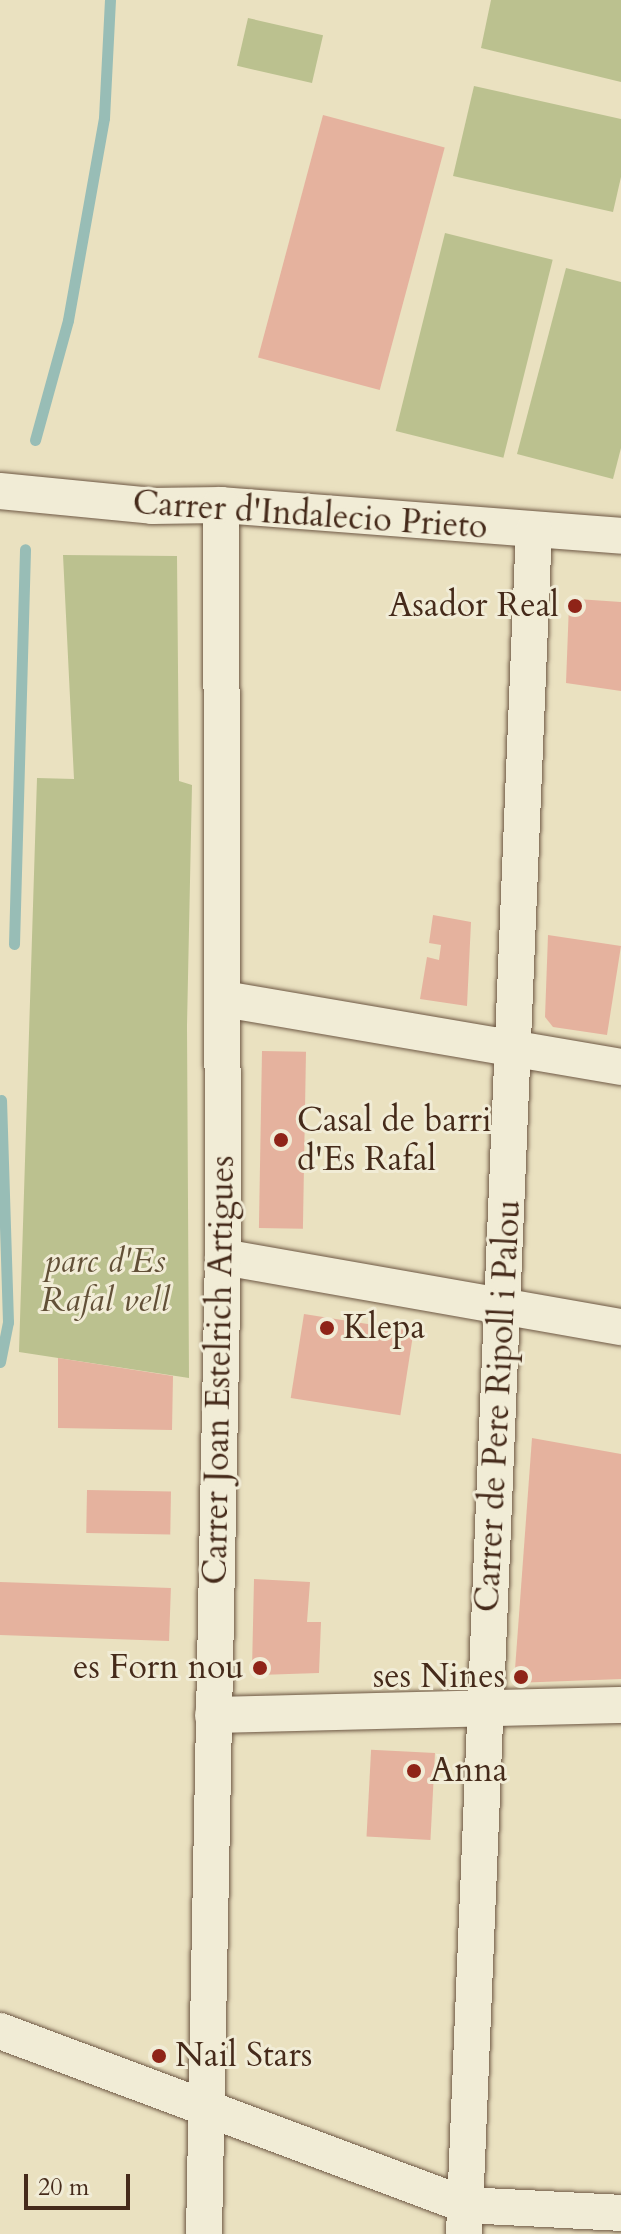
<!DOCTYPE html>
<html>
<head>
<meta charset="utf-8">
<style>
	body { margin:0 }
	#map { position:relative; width:621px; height:2234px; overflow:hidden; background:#eae1c0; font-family:Cardo,serif }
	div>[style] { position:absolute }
	.green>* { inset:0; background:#bbc18f; transform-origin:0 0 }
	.stream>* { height:11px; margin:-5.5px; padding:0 5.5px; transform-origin:5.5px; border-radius:5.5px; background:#98bdb6 }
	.building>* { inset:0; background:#e5b29e; transform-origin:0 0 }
	.roads { filter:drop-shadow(0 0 2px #6e5844) drop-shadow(0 0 2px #6e5844) }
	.street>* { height:36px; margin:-18px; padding:0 18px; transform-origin:18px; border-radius:18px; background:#f1ecd6 }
	.dots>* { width:22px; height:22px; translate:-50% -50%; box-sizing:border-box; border:4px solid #f1ecd6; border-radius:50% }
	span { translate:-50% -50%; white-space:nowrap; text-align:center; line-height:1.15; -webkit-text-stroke:6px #f1ecd6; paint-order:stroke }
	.street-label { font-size:34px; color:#452a1a }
	.poi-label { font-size:34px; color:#452a1a }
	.right { translate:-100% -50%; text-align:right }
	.left { translate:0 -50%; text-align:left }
	.park-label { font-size:34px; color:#625037; font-style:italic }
	.scale { position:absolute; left:24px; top:2174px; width:106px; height:36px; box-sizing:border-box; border:4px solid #452a1a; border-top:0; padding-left:10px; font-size:24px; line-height:28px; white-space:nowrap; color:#452a1a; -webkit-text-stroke:6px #f1ecd6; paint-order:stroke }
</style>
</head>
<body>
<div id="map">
	<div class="green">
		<div style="clip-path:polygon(491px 0,621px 0,621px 82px,481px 48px)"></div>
		<div style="left:248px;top:18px;width:77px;height:49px;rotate:13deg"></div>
		<div style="clip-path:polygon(474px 86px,621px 119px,621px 177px,613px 212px,453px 176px)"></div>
		<div style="left:445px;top:233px;width:111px;height:204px;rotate:14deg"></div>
		<div style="clip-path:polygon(566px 268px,621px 282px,621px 448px,613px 479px,517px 454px)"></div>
		<div style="clip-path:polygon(63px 555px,177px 556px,179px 781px,192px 785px,187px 1026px,189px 1378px,19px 1352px,37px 778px,74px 779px)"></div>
	</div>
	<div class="stream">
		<div style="left:35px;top:440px;width:124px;rotate:-74.6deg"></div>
		<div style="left:68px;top:320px;width:205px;rotate:-79.9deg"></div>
		<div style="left:104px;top:118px;width:118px;rotate:-87.1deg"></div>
		<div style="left:14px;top:944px;width:395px;rotate:-88.4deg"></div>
		<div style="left:0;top:1362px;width:41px;rotate:-78.7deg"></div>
		<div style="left:8px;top:1322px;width:222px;rotate:-91.8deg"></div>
	</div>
	<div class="building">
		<div style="left:323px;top:115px;width:126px;height:251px;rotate:15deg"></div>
		<div style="clip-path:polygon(577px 599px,621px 602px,621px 691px,566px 683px,569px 604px)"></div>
		<div style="clip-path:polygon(433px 915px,471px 922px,467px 1006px,420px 999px,427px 957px,439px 960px,441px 945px,429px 943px)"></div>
		<div style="clip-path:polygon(548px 935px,621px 946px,607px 1035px,553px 1027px,545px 1017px)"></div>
		<div style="left:262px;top:1051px;width:44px;height:177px;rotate:1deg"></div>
		<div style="left:304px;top:1314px;width:111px;height:85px;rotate:9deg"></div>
		<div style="clip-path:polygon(58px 1358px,173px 1376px,172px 1430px,58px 1428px)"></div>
		<div style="clip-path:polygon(532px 1438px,621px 1454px,621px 1679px,514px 1683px)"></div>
		<div style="left:87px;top:1490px;width:84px;height:43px;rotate:1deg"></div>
		<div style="clip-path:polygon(254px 1579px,310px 1582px,307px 1622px,321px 1622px,319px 1673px,259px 1675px,252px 1669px)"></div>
		<div style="left:0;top:1582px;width:171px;height:53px;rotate:2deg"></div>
		<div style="left:435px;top:1753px;width:87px;height:64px;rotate:93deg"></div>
	</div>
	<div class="roads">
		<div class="street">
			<div style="left:0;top:491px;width:153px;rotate:5.6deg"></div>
			<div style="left:152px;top:506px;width:69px;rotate:-0.8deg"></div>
			<div style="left:221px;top:505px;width:401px;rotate:4.4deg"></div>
			<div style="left:224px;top:999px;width:403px;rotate:9.7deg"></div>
			<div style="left:223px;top:1257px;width:404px;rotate:10deg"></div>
			<div style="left:213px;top:1715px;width:408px;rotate:-1.4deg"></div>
			<div style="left:0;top:2031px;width:496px;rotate:20.5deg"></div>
			<div style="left:465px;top:2205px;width:156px;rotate:2.9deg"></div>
			<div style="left:204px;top:2234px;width:977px;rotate:-88.89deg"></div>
			<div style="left:223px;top:1257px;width:752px;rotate:-90.15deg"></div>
			<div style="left:464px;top:2234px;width:1705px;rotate:-87.65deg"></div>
		</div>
	</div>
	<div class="dots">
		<div style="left:575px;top:606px;background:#8f2418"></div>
		<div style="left:281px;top:1140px;background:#8f2418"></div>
		<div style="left:327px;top:1328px;background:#8f2418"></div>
		<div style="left:260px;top:1668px;background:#8f2418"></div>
		<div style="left:521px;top:1677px;background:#8f2418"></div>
		<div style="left:414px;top:1771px;background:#8f2418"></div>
		<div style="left:159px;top:2056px;background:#8f2418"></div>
	</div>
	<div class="street-label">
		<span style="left:310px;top:515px;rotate:4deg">Carrer d'Indalecio Prieto</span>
		<span style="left:219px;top:1370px;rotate:-89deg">Carrer Joan Estelrich Artigues</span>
		<span style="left:498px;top:1406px;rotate:-87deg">Carrer de Pere Ripoll i Palou</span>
	</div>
	<div class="poi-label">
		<span class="right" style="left:559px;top:606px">Asador Real</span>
		<span class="left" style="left:297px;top:1140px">Casal de barri<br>d'Es Rafal</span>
		<span class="left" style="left:343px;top:1328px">Klepa</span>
		<span class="right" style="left:244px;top:1668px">es Forn nou</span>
		<span class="right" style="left:505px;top:1677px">ses Nines</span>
		<span class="left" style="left:430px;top:1771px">Anna</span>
		<span class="left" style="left:175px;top:2056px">Nail Stars</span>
	</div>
	<div class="park-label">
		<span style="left:105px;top:1281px">parc d'Es<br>Rafal vell</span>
	</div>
	<div class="scale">20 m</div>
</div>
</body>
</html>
